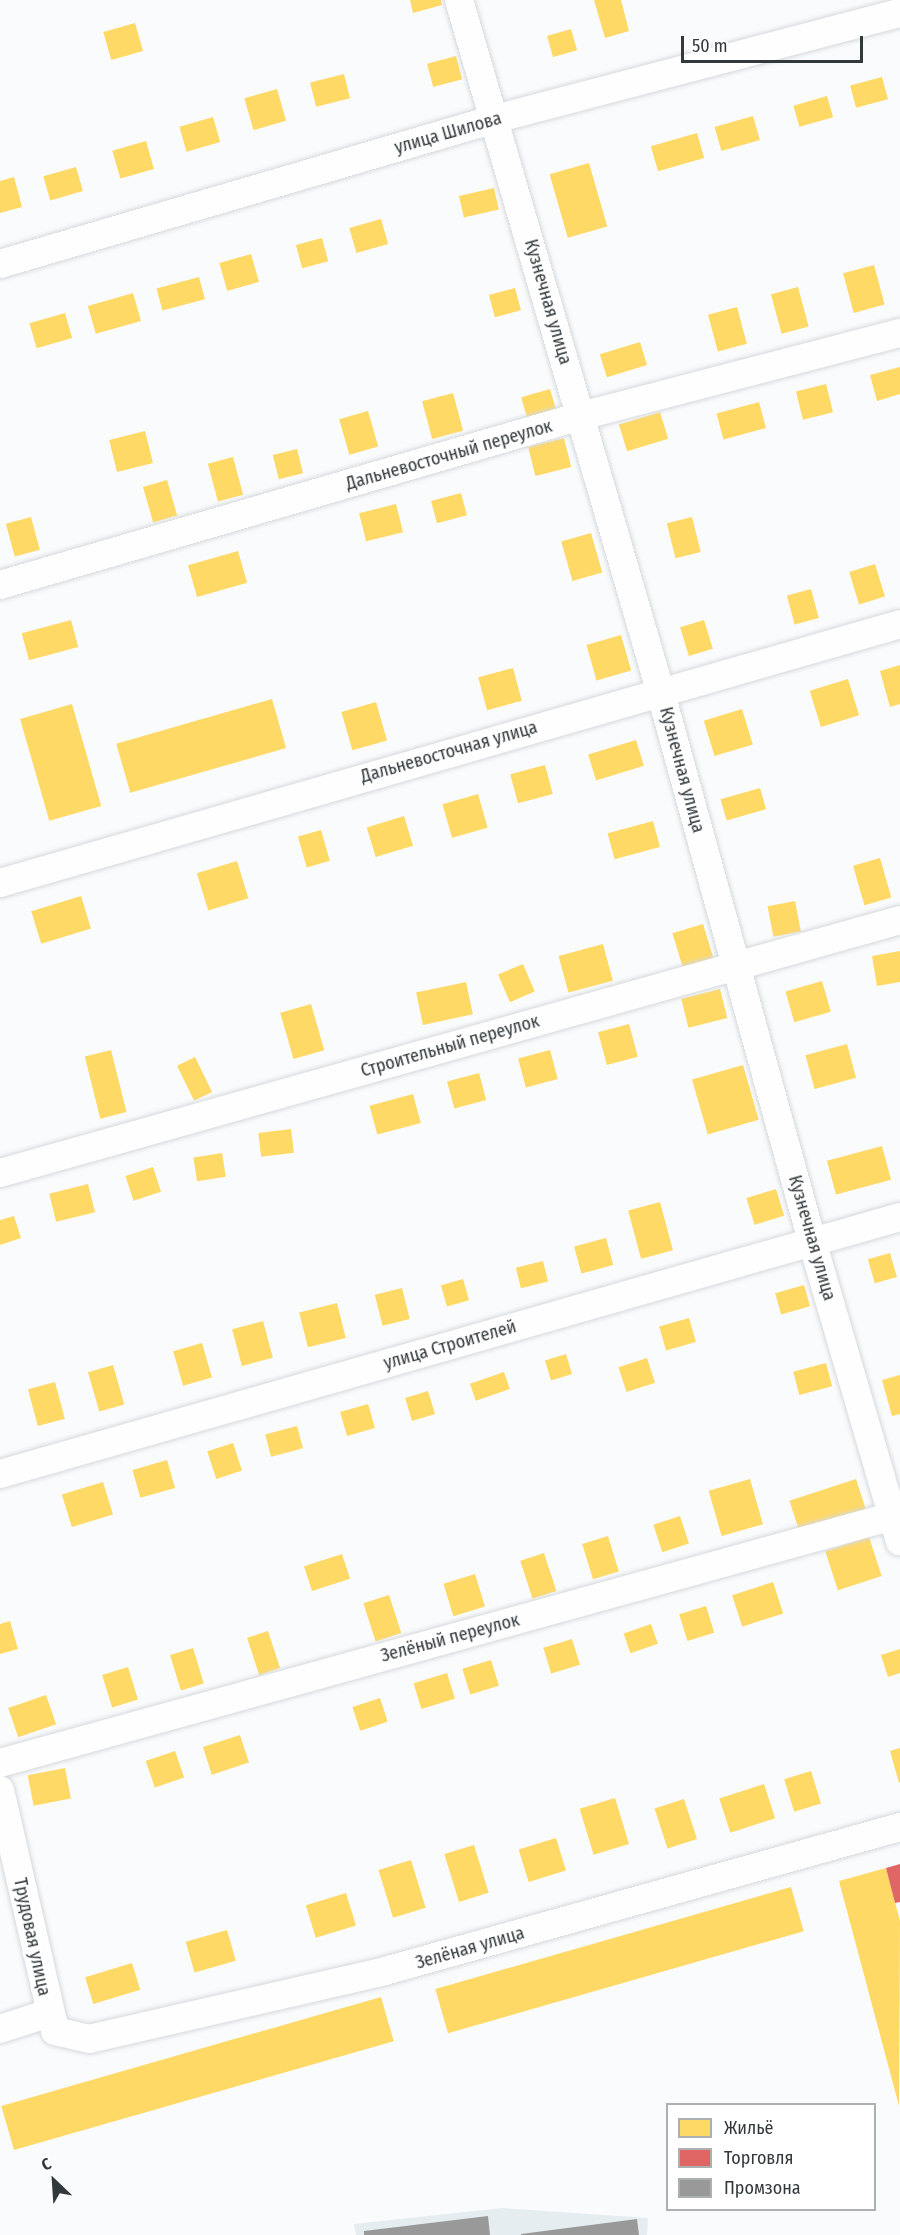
<!DOCTYPE html>
<html>
<head>
<meta charset="utf-8">
<style>
	body { margin:0 }
	#map { position:relative; width:900px; height:2235px; overflow:hidden; background:#f9fbfd; font-family:"Fira Sans Condensed",sans-serif }
	div>[style] { position:absolute }
	.built>* { inset:0; background:#e6edf1 }
	.homes>* { inset:0; background:#ffd966; transform-origin:0 0 }
	.shops>* { inset:0; background:#e06666 }
	.industry>* { inset:0; background:#999 }
	.roads { filter:drop-shadow(0 0 2px #d5d9dc) drop-shadow(0 0 2px #d5d9dc) }
	.minor>* { height:28px; margin:-14px; padding:0 14px; transform-origin:14px; border-radius:14px; background:#fefeff }
	span { translate:-50% -50%; white-space:nowrap; text-align:center; line-height:1.15; -webkit-text-stroke:6px #fff; paint-order:stroke }
	.street-label { font-size:18px; color:#32393d }
	.legend { position:absolute; left:666px; top:2103px; width:210px; height:108px; box-sizing:border-box; background:#fff; border:2px solid #adb0b1; margin:0; padding:8px 10px; list-style:none; font-size:18px; color:#32393d }
	.legend li { display:flex; align-items:center; gap:12px; height:30px }
	.legend b { width:30px; border:2px solid #adb0b1 }
	.north { position:absolute; left:24px; top:2151px; width:60px; height:60px; -webkit-text-stroke:4px #fff; paint-order:stroke; rotate:335deg; font-size:16px; font-weight:700; line-height:24px; text-align:center; color:#32393d }
	.north::after { content:''; display:block; margin:auto; width:21px; height:27px; background:#32393d; clip-path:polygon(50% 0,100% 100%,50% 72%,0 100%) }
	.scale { position:absolute; left:681px; top:36px; width:182px; height:27px; box-sizing:border-box; border:3px solid #32393d; border-top:0; padding-left:8px; font-size:18px; line-height:21px; white-space:nowrap; color:#32393d; -webkit-text-stroke:4px #fff; paint-order:stroke }
</style>
</head>
<body>
<div id="map">
	<div class="built">
		<div style="clip-path:polygon(502px 2208px,648px 2218px,647px 2235px,356px 2235px,354px 2224px)"></div>
	</div>
	<div class="homes">
		<div style="clip-path:polygon(410px 0,441px 0,442px 5px,413px 13px)"></div>
		<div style="clip-path:polygon(594px 0,621px 0,629px 31px,605px 38px)"></div>
		<div style="left:135px;top:23px;width:29px;height:33px;rotate:74deg"></div>
		<div style="left:571px;top:29px;width:22px;height:25px;rotate:74deg"></div>
		<div style="left:456px;top:56px;width:24px;height:30px;rotate:75deg"></div>
		<div style="left:344px;top:74px;width:25px;height:35px;rotate:76deg"></div>
		<div style="left:882px;top:77px;width:23px;height:33px;rotate:75deg"></div>
		<div style="left:277px;top:89px;width:33px;height:34px;rotate:74deg"></div>
		<div style="left:827px;top:96px;width:22px;height:35px;rotate:74deg"></div>
		<div style="left:753px;top:116px;width:25px;height:40px;rotate:74deg"></div>
		<div style="left:213px;top:117px;width:26px;height:35px;rotate:74deg"></div>
		<div style="left:697px;top:133px;width:26px;height:48px;rotate:74deg"></div>
		<div style="left:146px;top:141px;width:29px;height:35px;rotate:74deg"></div>
		<div style="left:589px;top:163px;width:66px;height:41px;rotate:74deg"></div>
		<div style="left:76px;top:167px;width:25px;height:34px;rotate:74deg"></div>
		<div style="clip-path:polygon(14px 177px,22px 207px,0 213px,0 181px)"></div>
		<div style="left:494px;top:188px;width:22px;height:36px;rotate:77deg"></div>
		<div style="left:381px;top:219px;width:26px;height:33px;rotate:74deg"></div>
		<div style="left:322px;top:238px;width:24px;height:27px;rotate:75deg"></div>
		<div style="left:251px;top:254px;width:29px;height:33px;rotate:74deg"></div>
		<div style="left:874px;top:265px;width:41px;height:32px;rotate:75deg"></div>
		<div style="left:199px;top:277px;width:23px;height:44px;rotate:75deg"></div>
		<div style="left:798px;top:287px;width:41px;height:28px;rotate:75deg"></div>
		<div style="left:515px;top:288px;width:23px;height:27px;rotate:75deg"></div>
		<div style="left:133px;top:293px;width:29px;height:47px;rotate:74deg"></div>
		<div style="left:737px;top:307px;width:38px;height:30px;rotate:75deg"></div>
		<div style="left:65px;top:313px;width:26px;height:37px;rotate:74deg"></div>
		<div style="left:640px;top:342px;width:24px;height:42px;rotate:73deg"></div>
		<div style="clip-path:polygon(900px 367px,900px 394px,877px 401px,870px 375px)"></div>
		<div style="left:826px;top:384px;width:29px;height:31px;rotate:76deg"></div>
		<div style="left:550px;top:389px;width:26px;height:30px;rotate:74deg"></div>
		<div style="left:453px;top:393px;width:39px;height:32px;rotate:75deg"></div>
		<div style="left:759px;top:402px;width:27px;height:44px;rotate:75deg"></div>
		<div style="left:368px;top:411px;width:37px;height:30px;rotate:74deg"></div>
		<div style="left:660px;top:412px;width:28px;height:43px;rotate:73deg"></div>
		<div style="left:145px;top:431px;width:33px;height:37px;rotate:76deg"></div>
		<div style="left:564px;top:438px;width:30px;height:37px;rotate:76deg"></div>
		<div style="left:297px;top:449px;width:25px;height:25px;rotate:76deg"></div>
		<div style="left:233px;top:457px;width:39px;height:26px;rotate:75deg"></div>
		<div style="left:167px;top:480px;width:37px;height:25px;rotate:74deg"></div>
		<div style="left:461px;top:493px;width:23px;height:31px;rotate:75deg"></div>
		<div style="left:396px;top:504px;width:29px;height:38px;rotate:76deg"></div>
		<div style="left:31px;top:517px;width:34px;height:26px;rotate:75deg"></div>
		<div style="left:692px;top:517px;width:36px;height:26px;rotate:76deg"></div>
		<div style="left:591px;top:533px;width:41px;height:31px;rotate:74deg"></div>
		<div style="left:238px;top:551px;width:33px;height:52px;rotate:74deg"></div>
		<div style="left:875px;top:564px;width:34px;height:27px;rotate:73deg"></div>
		<div style="left:811px;top:589px;width:30px;height:25px;rotate:75deg"></div>
		<div style="left:71px;top:620px;width:28px;height:51px;rotate:75deg"></div>
		<div style="left:704px;top:620px;width:30px;height:25px;rotate:73deg"></div>
		<div style="left:621px;top:635px;width:37px;height:36px;rotate:74deg"></div>
		<div style="clip-path:polygon(900px 665px,900px 704px,890px 707px,880px 671px)"></div>
		<div style="left:513px;top:668px;width:34px;height:36px;rotate:75deg"></div>
		<div style="left:848px;top:679px;width:38px;height:40px;rotate:73deg"></div>
		<div style="left:272px;top:699px;width:51px;height:162px;rotate:74deg"></div>
		<div style="left:376px;top:702px;width:40px;height:36px;rotate:74deg"></div>
		<div style="left:72px;top:704px;width:106px;height:54px;rotate:74deg"></div>
		<div style="left:742px;top:709px;width:37px;height:40px;rotate:73deg"></div>
		<div style="left:636px;top:740px;width:27px;height:50px;rotate:73deg"></div>
		<div style="left:545px;top:765px;width:30px;height:36px;rotate:75deg"></div>
		<div style="left:760px;top:788px;width:22px;height:41px;rotate:74deg"></div>
		<div style="left:478px;top:794px;width:35px;height:37px;rotate:74deg"></div>
		<div style="left:404px;top:816px;width:31px;height:39px;rotate:73deg"></div>
		<div style="left:653px;top:821px;width:27px;height:47px;rotate:75deg"></div>
		<div style="left:321px;top:830px;width:32px;height:24px;rotate:74deg"></div>
		<div style="left:880px;top:858px;width:41px;height:28px;rotate:74deg"></div>
		<div style="left:237px;top:861px;width:39px;height:42px;rotate:73deg"></div>
		<div style="left:81px;top:896px;width:34px;height:52px;rotate:73deg"></div>
		<div style="left:795px;top:901px;width:31px;height:28px;rotate:79deg"></div>
		<div style="left:703px;top:924px;width:37px;height:32px;rotate:73deg"></div>
		<div style="left:603px;top:944px;width:38px;height:46px;rotate:75deg"></div>
		<div style="clip-path:polygon(900px 951px,900px 982px,877px 986px,872px 956px)"></div>
		<div style="left:523px;top:964px;width:30px;height:27px;rotate:67deg"></div>
		<div style="left:822px;top:981px;width:32px;height:38px;rotate:74deg"></div>
		<div style="left:466px;top:982px;width:33px;height:51px;rotate:78deg"></div>
		<div style="left:720px;top:989px;width:30px;height:40px;rotate:76deg"></div>
		<div style="left:311px;top:1004px;width:48px;height:32px;rotate:74deg"></div>
		<div style="left:629px;top:1024px;width:34px;height:32px;rotate:75deg"></div>
		<div style="left:847px;top:1044px;width:35px;height:43px;rotate:75deg"></div>
		<div style="left:111px;top:1050px;width:64px;height:27px;rotate:76deg"></div>
		<div style="left:550px;top:1050px;width:30px;height:33px;rotate:75deg"></div>
		<div style="left:195px;top:1057px;width:39px;height:20px;rotate:64deg"></div>
		<div style="left:743px;top:1065px;width:57px;height:53px;rotate:74deg"></div>
		<div style="left:479px;top:1073px;width:28px;height:33px;rotate:75deg"></div>
		<div style="left:413px;top:1094px;width:30px;height:45px;rotate:75deg"></div>
		<div style="left:291px;top:1129px;width:24px;height:33px;rotate:83deg"></div>
		<div style="left:882px;top:1146px;width:35px;height:57px;rotate:75deg"></div>
		<div style="left:222px;top:1153px;width:24px;height:29px;rotate:81deg"></div>
		<div style="left:153px;top:1167px;width:26px;height:29px;rotate:72deg"></div>
		<div style="left:88px;top:1184px;width:29px;height:40px;rotate:76deg"></div>
		<div style="left:776px;top:1189px;width:28px;height:31px;rotate:73deg"></div>
		<div style="left:660px;top:1202px;width:50px;height:33px;rotate:75deg"></div>
		<div style="clip-path:polygon(14px 1216px,21px 1238px,0 1245px,0 1220px)"></div>
		<div style="left:606px;top:1238px;width:28px;height:33px;rotate:75deg"></div>
		<div style="left:890px;top:1253px;width:25px;height:23px;rotate:74deg"></div>
		<div style="left:543px;top:1261px;width:21px;height:28px;rotate:76deg"></div>
		<div style="left:463px;top:1279px;width:22px;height:23px;rotate:74deg"></div>
		<div style="left:804px;top:1285px;width:22px;height:30px;rotate:74deg"></div>
		<div style="left:402px;top:1288px;width:32px;height:28px;rotate:76deg"></div>
		<div style="left:337px;top:1303px;width:36px;height:39px;rotate:76deg"></div>
		<div style="left:689px;top:1318px;width:25px;height:31px;rotate:74deg"></div>
		<div style="left:263px;top:1321px;width:38px;height:32px;rotate:75deg"></div>
		<div style="left:202px;top:1343px;width:36px;height:30px;rotate:74deg"></div>
		<div style="left:566px;top:1354px;width:21px;height:22px;rotate:73deg"></div>
		<div style="left:647px;top:1358px;width:26px;height:30px;rotate:72deg"></div>
		<div style="left:826px;top:1363px;width:24px;height:34px;rotate:75deg"></div>
		<div style="left:113px;top:1365px;width:41px;height:26px;rotate:74deg"></div>
		<div style="left:504px;top:1372px;width:18px;height:36px;rotate:71deg"></div>
		<div style="clip-path:polygon(900px 1375px,900px 1414px,892px 1416px,882px 1380px)"></div>
		<div style="left:55px;top:1382px;width:38px;height:28px;rotate:75deg"></div>
		<div style="left:428px;top:1391px;width:24px;height:24px;rotate:73deg"></div>
		<div style="left:368px;top:1404px;width:25px;height:29px;rotate:74deg"></div>
		<div style="left:297px;top:1426px;width:23px;height:33px;rotate:75deg"></div>
		<div style="left:233px;top:1443px;width:29px;height:27px;rotate:72deg"></div>
		<div style="left:167px;top:1460px;width:29px;height:36px;rotate:74deg"></div>
		<div style="left:750px;top:1479px;width:47px;height:43px;rotate:74deg"></div>
		<div style="left:856px;top:1479px;width:33px;height:70px;rotate:72deg"></div>
		<div style="left:103px;top:1482px;width:34px;height:43px;rotate:73deg"></div>
		<div style="left:680px;top:1516px;width:29px;height:28px;rotate:72deg"></div>
		<div style="left:608px;top:1536px;width:37px;height:27px;rotate:73deg"></div>
		<div style="left:869px;top:1537px;width:41px;height:46px;rotate:72deg"></div>
		<div style="left:544px;top:1553px;width:40px;height:25px;rotate:72deg"></div>
		<div style="left:342px;top:1554px;width:26px;height:40px;rotate:72deg"></div>
		<div style="left:475px;top:1574px;width:34px;height:33px;rotate:73deg"></div>
		<div style="left:773px;top:1582px;width:33px;height:43px;rotate:72deg"></div>
		<div style="left:389px;top:1595px;width:40px;height:27px;rotate:72deg"></div>
		<div style="left:706px;top:1606px;width:28px;height:28px;rotate:73deg"></div>
		<div style="clip-path:polygon(10px 1621px,18px 1649px,0 1654px,0 1624px)"></div>
		<div style="left:651px;top:1624px;width:21px;height:29px;rotate:71deg"></div>
		<div style="left:268px;top:1631px;width:39px;height:22px;rotate:72deg"></div>
		<div style="left:572px;top:1639px;width:27px;height:30px;rotate:73deg"></div>
		<div style="left:193px;top:1648px;width:37px;height:24px;rotate:73deg"></div>
		<div style="clip-path:polygon(900px 1649px,900px 1673px,888px 1677px,881px 1655px)"></div>
		<div style="left:491px;top:1660px;width:27px;height:30px;rotate:73deg"></div>
		<div style="left:128px;top:1667px;width:34px;height:27px;rotate:73deg"></div>
		<div style="left:447px;top:1673px;width:27px;height:35px;rotate:73deg"></div>
		<div style="left:46px;top:1695px;width:31px;height:40px;rotate:71deg"></div>
		<div style="left:380px;top:1698px;width:25px;height:29px;rotate:72deg"></div>
		<div style="left:240px;top:1735px;width:29px;height:39px;rotate:72deg"></div>
		<div style="clip-path:polygon(900px 1748px,900px 1782px,899px 1783px,890px 1751px)"></div>
		<div style="left:175px;top:1751px;width:28px;height:31px;rotate:71deg"></div>
		<div style="left:65px;top:1768px;width:31px;height:38px;rotate:79deg"></div>
		<div style="left:811px;top:1771px;width:34px;height:28px;rotate:73deg"></div>
		<div style="left:764px;top:1784px;width:36px;height:47px;rotate:72deg"></div>
		<div style="left:615px;top:1798px;width:48px;height:37px;rotate:73deg"></div>
		<div style="left:684px;top:1799px;width:42px;height:31px;rotate:72deg"></div>
		<div style="left:556px;top:1838px;width:34px;height:39px;rotate:73deg"></div>
		<div style="left:474px;top:1845px;width:50px;height:31px;rotate:73deg"></div>
		<div style="left:411px;top:1860px;width:50px;height:34px;rotate:73deg"></div>
		<div style="clip-path:polygon(886px 1868px,900px 1921px,899px 2106px,839px 1881px)"></div>
		<div style="left:791px;top:1887px;width:46px;height:370px;rotate:74deg"></div>
		<div style="left:346px;top:1893px;width:34px;height:42px;rotate:73deg"></div>
		<div style="left:227px;top:1930px;width:32px;height:43px;rotate:74deg"></div>
		<div style="left:132px;top:1963px;width:28px;height:49px;rotate:73deg"></div>
		<div style="left:381px;top:1997px;width:46px;height:395px;rotate:74deg"></div>
	</div>
	<div class="shops">
		<div style="clip-path:polygon(900px 1864px,900px 1902px,895px 1903px,886px 1868px)"></div>
	</div>
	<div class="industry">
		<div style="clip-path:polygon(488px 2216px,490px 2235px,364px 2235px,364px 2231px)"></div>
		<div style="clip-path:polygon(637px 2219px,639px 2235px,521px 2235px,521px 2234px)"></div>
	</div>
	<div class="roads">
		<div class="minor">
			<div style="left:459px;top:0;width:719px;rotate:73.76deg"></div>
			<div style="left:660px;top:690px;width:572px;rotate:74.58deg"></div>
			<div style="left:812px;top:1241px;width:313px;rotate:73.7deg"></div>
			<div style="left:0;top:264px;width:516px;rotate:-16.33deg"></div>
			<div style="left:495px;top:119px;width:419px;rotate:-14.7deg"></div>
			<div style="left:0;top:585px;width:605px;rotate:-16.22deg"></div>
			<div style="left:581px;top:416px;width:330px;rotate:-14.6deg"></div>
			<div style="left:0;top:883px;width:937px;rotate:-16.05deg"></div>
			<div style="left:0;top:1173px;width:935px;rotate:-15.7deg"></div>
			<div style="left:0;top:1474px;width:936px;rotate:-15.94deg"></div>
			<div style="left:0;top:1763px;width:934px;rotate:-15.46deg"></div>
			<div style="left:0;top:1790px;width:247px;rotate:77.1deg"></div>
			<div style="left:55px;top:2031px;width:35px;rotate:13deg"></div>
			<div style="left:89px;top:2039px;width:304px;rotate:-12.9deg"></div>
			<div style="left:385px;top:1971px;width:535px;rotate:-15.62deg"></div>
			<div style="left:0;top:2029px;width:52px;rotate:-18.1deg"></div>
		</div>
	</div>
	<div class="street-label">
		<span style="left:448px;top:133px;rotate:-16deg">улица Шилова</span>
		<span style="left:548px;top:302px;rotate:74deg">Кузнечная улица</span>
		<span style="left:449px;top:455px;rotate:-16deg">Дальневосточный переулок</span>
		<span style="left:449px;top:752px;rotate:-16deg">Дальневосточная улица</span>
		<span style="left:682px;top:770px;rotate:75deg">Кузнечная улица</span>
		<span style="left:450px;top:1046px;rotate:-16deg">Строительный переулок</span>
		<span style="left:812px;top:1238px;rotate:74deg">Кузнечная улица</span>
		<span style="left:450px;top:1345px;rotate:-16deg">улица Строителей</span>
		<span style="left:450px;top:1638px;rotate:-15deg">Зелёный переулок</span>
		<span style="left:32px;top:1937px;rotate:78deg">Трудовая улица</span>
		<span style="left:470px;top:1948px;rotate:-16deg">Зелёная улица</span>
	</div>
	<ul class="legend">
	<li><b style="height:16px;background:#ffd966"></b>Жильё</li>
	<li><b style="height:16px;background:#e06666"></b>Торговля</li>
	<li><b style="height:16px;background:#999"></b>Промзона</li>
	</ul>
	<div class="north">С</div>
	<div class="scale">50 m</div>
</div>
</body>
</html>
